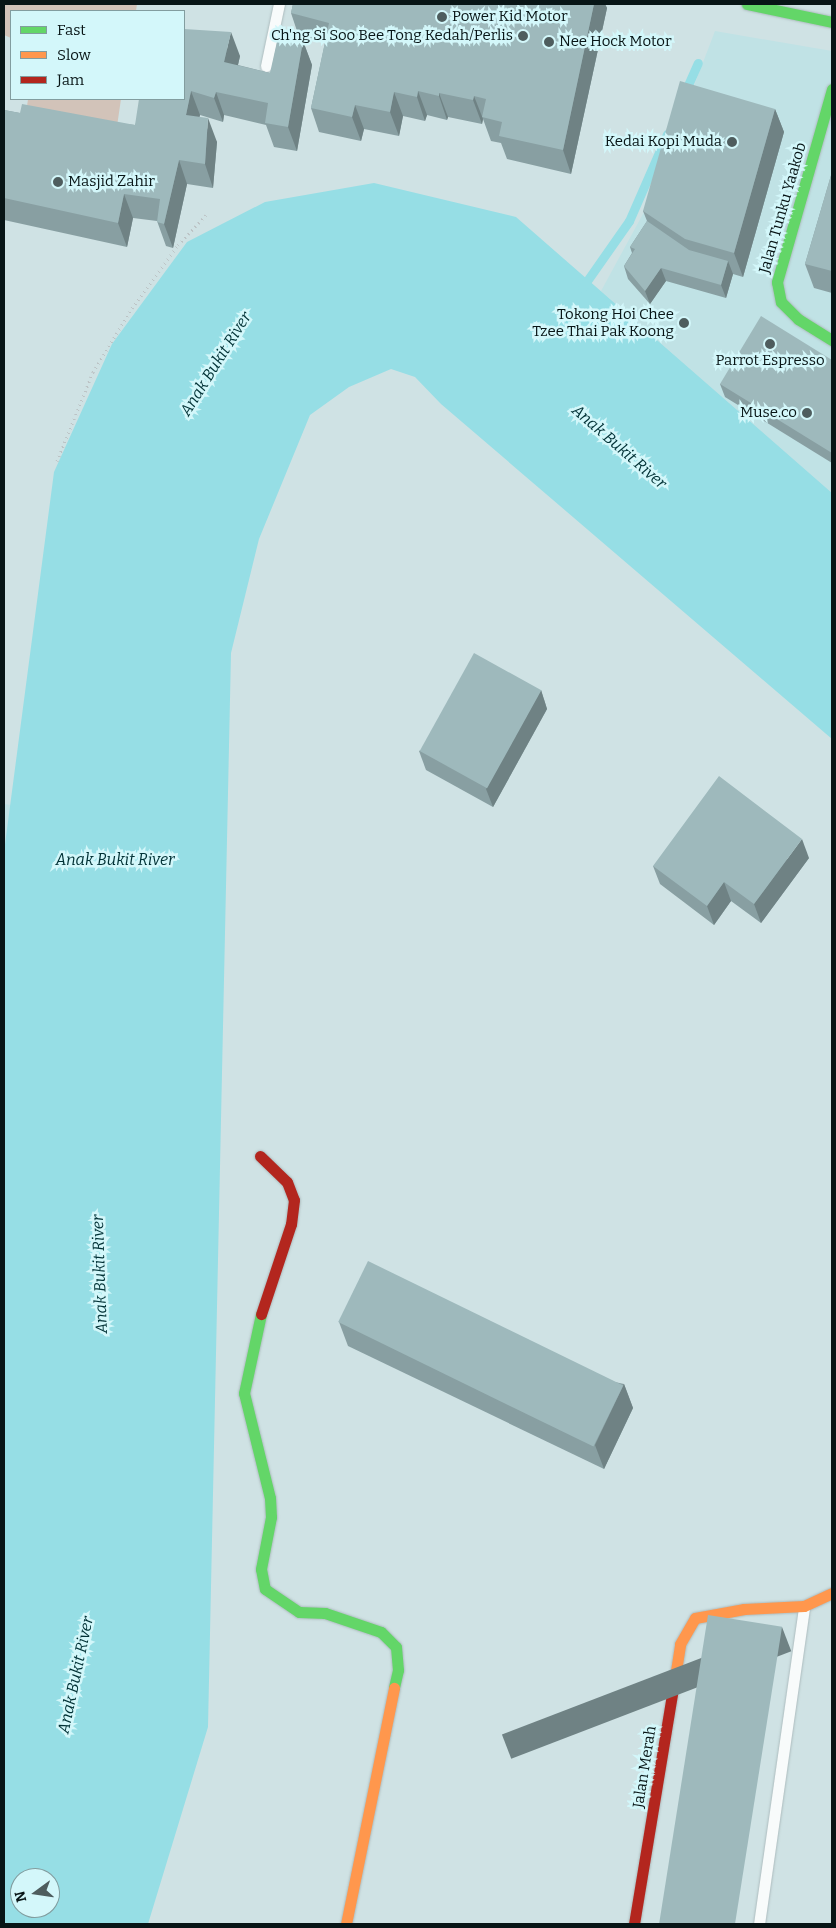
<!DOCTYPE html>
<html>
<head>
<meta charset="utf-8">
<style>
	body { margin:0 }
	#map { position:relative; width:836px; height:1928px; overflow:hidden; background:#cfe2e4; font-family:Bitter,serif }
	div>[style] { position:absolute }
	.built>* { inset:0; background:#c0e2e5 }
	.green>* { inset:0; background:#d2c3b9 }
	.water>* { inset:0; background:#96dee5 }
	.stream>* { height:9px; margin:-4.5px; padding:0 4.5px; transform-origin:4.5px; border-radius:4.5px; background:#96dee5 }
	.path>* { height:3px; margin-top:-1.5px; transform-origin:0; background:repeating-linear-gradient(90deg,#bcc3c5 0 1px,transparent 0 5px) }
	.roads { filter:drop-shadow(0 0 1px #adbcbe) drop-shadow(0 0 1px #adbcbe) }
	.lane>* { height:11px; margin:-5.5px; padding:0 5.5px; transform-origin:5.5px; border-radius:5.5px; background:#f8fbfb }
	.fast>* { height:11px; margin:-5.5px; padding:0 5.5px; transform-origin:5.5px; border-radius:5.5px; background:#63d668 }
	.slow>* { height:11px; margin:-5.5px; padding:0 5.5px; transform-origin:5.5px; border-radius:5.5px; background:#ff974d }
	.jam>* { height:11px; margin:-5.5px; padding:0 5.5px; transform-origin:5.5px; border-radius:5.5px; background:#b3261e }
	.wall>* { inset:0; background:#889fa2 }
	.shaded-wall>* { inset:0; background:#6f8284; transform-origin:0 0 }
	.building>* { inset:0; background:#9eb9bc; transform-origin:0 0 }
	.dots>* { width:14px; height:14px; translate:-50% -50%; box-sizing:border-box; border:2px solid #d3f7fa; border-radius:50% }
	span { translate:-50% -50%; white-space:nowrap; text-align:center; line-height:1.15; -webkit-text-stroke:5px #d3f7fa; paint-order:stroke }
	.poi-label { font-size:15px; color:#081516 }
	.left { translate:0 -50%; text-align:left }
	.right { translate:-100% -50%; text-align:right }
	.street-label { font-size:15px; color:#081516 }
	.water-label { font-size:16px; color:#013135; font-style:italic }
	.frame { position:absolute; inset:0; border:5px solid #081516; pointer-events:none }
	.legend { position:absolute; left:10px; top:10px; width:175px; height:90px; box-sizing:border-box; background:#d3f7fa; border:1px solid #829d9f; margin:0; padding:6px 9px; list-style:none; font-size:15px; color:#081516 }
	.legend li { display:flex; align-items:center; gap:10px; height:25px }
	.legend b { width:25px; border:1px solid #829d9f }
	.north { position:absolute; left:10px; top:1868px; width:50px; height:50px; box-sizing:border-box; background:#d3f7fa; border:1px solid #829d9f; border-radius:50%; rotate:256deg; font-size:14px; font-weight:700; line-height:20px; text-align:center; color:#081516 }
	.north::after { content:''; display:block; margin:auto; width:18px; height:22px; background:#4e5d5e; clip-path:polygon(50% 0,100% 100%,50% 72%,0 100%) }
</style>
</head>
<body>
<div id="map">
	<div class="built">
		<div style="clip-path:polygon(715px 31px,832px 51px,832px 493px,601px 291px,650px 201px)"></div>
		<div style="clip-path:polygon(4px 804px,12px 805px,4px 852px)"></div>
	</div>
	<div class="green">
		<div style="clip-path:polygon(4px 4px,137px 4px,136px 11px,11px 11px,11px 38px,4px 35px)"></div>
		<div style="clip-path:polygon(28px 99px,121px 99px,116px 133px,26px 114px)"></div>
	</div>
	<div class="water">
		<div style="clip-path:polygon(evenodd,374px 183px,516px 217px,832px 493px,832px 739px,441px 404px,415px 377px,391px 369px,349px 387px,310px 415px,259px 539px,231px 653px,208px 1727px,148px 1924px,4px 1924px,4px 852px,54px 472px,112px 344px,187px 242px,265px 202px,374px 183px,20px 1878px,50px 1878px,50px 1908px,20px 1908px,20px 1878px)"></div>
	</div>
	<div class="stream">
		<div style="left:684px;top:94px;width:34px;rotate:-66deg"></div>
		<div style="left:582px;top:288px;width:82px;rotate:-55deg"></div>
		<div style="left:629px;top:221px;width:95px;rotate:-66.4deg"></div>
	</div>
	<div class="path">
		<div style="left:57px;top:461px;width:96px;rotate:-68deg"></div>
		<div style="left:93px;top:372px;width:75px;rotate:-58.6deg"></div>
		<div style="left:132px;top:308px;width:78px;rotate:-53.9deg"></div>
		<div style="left:178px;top:245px;width:41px;rotate:-47deg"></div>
	</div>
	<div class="roads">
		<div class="lane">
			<div style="left:266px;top:66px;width:63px;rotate:-78.2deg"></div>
			<div style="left:759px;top:1924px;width:320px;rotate:-81.9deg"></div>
		</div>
		<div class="fast">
			<div style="left:747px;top:4px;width:87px;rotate:12deg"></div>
			<div style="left:832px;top:89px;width:201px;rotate:105.9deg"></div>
			<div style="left:777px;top:282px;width:20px;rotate:79deg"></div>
			<div style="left:781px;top:302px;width:24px;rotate:45deg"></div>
			<div style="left:798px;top:319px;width:40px;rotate:32deg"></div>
			<div style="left:261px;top:1314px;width:81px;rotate:102.1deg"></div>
			<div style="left:244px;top:1393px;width:108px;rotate:76.1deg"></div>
			<div style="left:270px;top:1498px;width:19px;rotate:87deg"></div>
			<div style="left:271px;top:1517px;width:53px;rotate:100.9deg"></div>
			<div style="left:261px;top:1569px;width:20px;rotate:79deg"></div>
			<div style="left:265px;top:1589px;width:41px;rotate:34.1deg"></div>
			<div style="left:299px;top:1612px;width:26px;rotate:2deg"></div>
			<div style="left:325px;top:1613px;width:59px;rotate:18.7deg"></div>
			<div style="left:381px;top:1632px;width:21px;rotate:45deg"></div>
			<div style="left:396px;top:1647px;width:23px;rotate:85deg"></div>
			<div style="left:398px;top:1670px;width:18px;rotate:103deg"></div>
		</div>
		<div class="slow">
			<div style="left:675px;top:1677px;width:33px;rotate:-81deg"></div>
			<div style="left:680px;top:1644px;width:30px;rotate:-60deg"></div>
			<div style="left:695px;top:1618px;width:50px;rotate:-10.4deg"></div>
			<div style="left:744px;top:1609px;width:60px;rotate:-2.9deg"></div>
			<div style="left:804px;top:1606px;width:31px;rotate:-25deg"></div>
			<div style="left:346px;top:1924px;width:241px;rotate:-78.5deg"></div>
		</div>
		<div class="jam">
			<div style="left:260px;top:1156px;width:37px;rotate:44deg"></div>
			<div style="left:287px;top:1182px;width:19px;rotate:69deg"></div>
			<div style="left:294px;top:1200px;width:24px;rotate:97deg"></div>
			<div style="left:291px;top:1224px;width:95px;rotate:108.4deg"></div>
			<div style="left:634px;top:1924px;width:250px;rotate:-80.6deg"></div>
		</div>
	</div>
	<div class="wall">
		<div style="clip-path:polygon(293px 4px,605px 4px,607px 8px,571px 174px,507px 159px,501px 143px,491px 141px,483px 119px,482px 124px,448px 117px,447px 120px,427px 115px,425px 121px,403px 116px,399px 136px,364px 129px,361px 141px,319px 132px,311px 108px,325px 43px,299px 37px,291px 13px)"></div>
		<div style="clip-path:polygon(184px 29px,240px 56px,238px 65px,270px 73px,303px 41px,312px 65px,297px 151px,274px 147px,266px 125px,224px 115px,223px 122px,200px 115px,199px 117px,217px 142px,213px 188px,187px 184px,173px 248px,166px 246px,157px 221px,133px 218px,127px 247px,4px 220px,4px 110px,20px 113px,135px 125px)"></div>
		<div style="clip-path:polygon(775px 109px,784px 132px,743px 277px,733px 274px,726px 298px,666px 281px,650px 304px,628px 279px,624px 266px,632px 253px,630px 247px,647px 221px,643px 211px)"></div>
		<div style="clip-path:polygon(832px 172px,832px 293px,814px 288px,805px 264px)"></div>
		<div style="clip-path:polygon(832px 360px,832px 463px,725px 397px,720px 384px)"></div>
		<div style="clip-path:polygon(541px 690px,547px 709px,493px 807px,426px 770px,419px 751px)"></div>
		<div style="clip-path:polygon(809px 858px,761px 923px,731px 901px,714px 925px,660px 884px,653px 866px)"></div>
		<div style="clip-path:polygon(339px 1322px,624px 1384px,633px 1408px,604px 1469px,348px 1346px)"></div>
	</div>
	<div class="shaded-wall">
		<div style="clip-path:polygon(594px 4px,605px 4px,607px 8px,571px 174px,563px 150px)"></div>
		<div style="clip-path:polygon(231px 32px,240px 56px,233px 86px,224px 62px)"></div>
		<div style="clip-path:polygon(303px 41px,312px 65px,297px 151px,288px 127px)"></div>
		<div style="clip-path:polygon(191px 91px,200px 115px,195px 139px,186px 115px)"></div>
		<div style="clip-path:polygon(418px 91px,427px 115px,425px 121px,417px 97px)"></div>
		<div style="clip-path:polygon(216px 92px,224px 115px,223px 122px,214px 98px)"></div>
		<div style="clip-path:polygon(394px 92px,403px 116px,399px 136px,390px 112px)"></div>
		<div style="clip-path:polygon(439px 93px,448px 117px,447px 120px,439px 96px)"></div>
		<div style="clip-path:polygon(474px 96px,483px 119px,482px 124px,473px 100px)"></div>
		<div style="clip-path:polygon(355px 105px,364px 129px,361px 141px,352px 117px)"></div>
		<div style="clip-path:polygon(775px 109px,784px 132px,743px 277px,734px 253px)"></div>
		<div style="clip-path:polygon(208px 118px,217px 142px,213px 188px,205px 164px)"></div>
		<div style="clip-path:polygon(179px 160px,187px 184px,173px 248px,164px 224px)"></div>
		<div style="clip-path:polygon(124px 194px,133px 218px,127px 247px,118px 223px)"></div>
		<div style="clip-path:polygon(728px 261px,733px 274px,726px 298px,721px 285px)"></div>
		<div style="clip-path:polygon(661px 268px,666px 281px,650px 304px,645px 291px)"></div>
		<div style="clip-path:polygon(541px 690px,547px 709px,493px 807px,486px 789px)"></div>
		<div style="clip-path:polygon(802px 839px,809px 858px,761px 923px,754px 904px)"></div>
		<div style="clip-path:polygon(724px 882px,731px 901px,714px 925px,707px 906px)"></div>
		<div style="clip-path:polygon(624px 1384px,633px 1408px,604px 1469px,595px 1445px)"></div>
		<div style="left:782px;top:1627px;width:26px;height:300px;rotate:69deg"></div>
	</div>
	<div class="building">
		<div style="clip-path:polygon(293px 4px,594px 4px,563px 150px,499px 136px,502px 122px,482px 117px,486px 99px,474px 96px,473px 100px,439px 93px,439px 96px,418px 91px,417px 97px,394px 92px,390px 112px,355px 105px,352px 117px,311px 108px,329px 23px,291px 13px)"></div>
		<div style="clip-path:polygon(184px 29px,231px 32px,224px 62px,270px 73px,278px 37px,303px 41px,288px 127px,265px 123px,268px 103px,216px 92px,214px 98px,191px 91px,186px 115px,208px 118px,205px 164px,179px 160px,164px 224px,157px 222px,160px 199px,124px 194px,118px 223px,4px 198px,4px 110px,20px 113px,22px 104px,135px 125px,139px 99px,184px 99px)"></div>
		<div style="clip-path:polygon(680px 81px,775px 109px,734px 253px,685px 239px,643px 211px)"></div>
		<div style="clip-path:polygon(832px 172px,832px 271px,805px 264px)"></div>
		<div style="clip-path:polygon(647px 221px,689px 250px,728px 261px,721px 285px,661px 268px,645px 291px,624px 266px,635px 249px,630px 247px)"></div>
		<div style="clip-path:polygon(761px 316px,832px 360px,832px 453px,720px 384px)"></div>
		<div style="left:474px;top:653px;width:77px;height:112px;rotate:29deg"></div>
		<div style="clip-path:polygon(719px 776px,802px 839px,754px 904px,724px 882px,707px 906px,653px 866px)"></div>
		<div style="left:368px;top:1261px;width:284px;height:68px;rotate:26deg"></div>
		<div style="left:708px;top:1615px;width:75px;height:313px;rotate:9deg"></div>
	</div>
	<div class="dots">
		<div style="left:442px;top:17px;background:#4e5d5e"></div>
		<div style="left:523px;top:36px;background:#4e5d5e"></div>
		<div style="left:549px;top:42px;background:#4e5d5e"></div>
		<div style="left:732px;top:142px;background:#4e5d5e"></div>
		<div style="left:58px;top:182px;background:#4e5d5e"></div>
		<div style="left:684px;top:323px;background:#4e5d5e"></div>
		<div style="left:770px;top:344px;background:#4e5d5e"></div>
		<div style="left:807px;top:413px;background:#4e5d5e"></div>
	</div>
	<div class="poi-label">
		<span class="left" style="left:452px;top:17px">Power Kid Motor</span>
		<span class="right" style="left:513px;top:36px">Ch'ng Si Soo Bee Tong Kedah/Perlis</span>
		<span class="left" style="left:559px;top:42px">Nee Hock Motor</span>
		<span class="right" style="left:722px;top:142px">Kedai Kopi Muda</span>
		<span class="left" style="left:68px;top:182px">Masjid Zahir</span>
		<span class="right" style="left:674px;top:323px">Tokong Hoi Chee<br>Tzee Thai Pak Koong</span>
		<span style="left:770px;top:361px">Parrot Espresso</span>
		<span class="right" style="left:797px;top:413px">Muse.co</span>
	</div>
	<div class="street-label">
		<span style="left:783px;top:208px;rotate:-74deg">Jalan Tunku Yaakob</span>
		<span style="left:645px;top:1767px;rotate:-81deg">Jalan Merah</span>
	</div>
	<div class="water-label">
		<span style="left:216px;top:364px;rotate:-58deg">Anak Bukit River</span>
		<span style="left:619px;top:447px;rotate:41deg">Anak Bukit River</span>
		<span style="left:115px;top:860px">Anak Bukit River</span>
		<span style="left:100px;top:1274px;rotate:-92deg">Anak Bukit River</span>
		<span style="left:76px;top:1675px;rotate:-78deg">Anak Bukit River</span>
	</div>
	<div class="frame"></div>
	<ul class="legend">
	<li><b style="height:6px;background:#63d668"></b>Fast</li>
	<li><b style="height:6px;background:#ff974d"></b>Slow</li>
	<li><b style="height:6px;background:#b3261e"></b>Jam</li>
	</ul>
	<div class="north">N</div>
</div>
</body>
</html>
